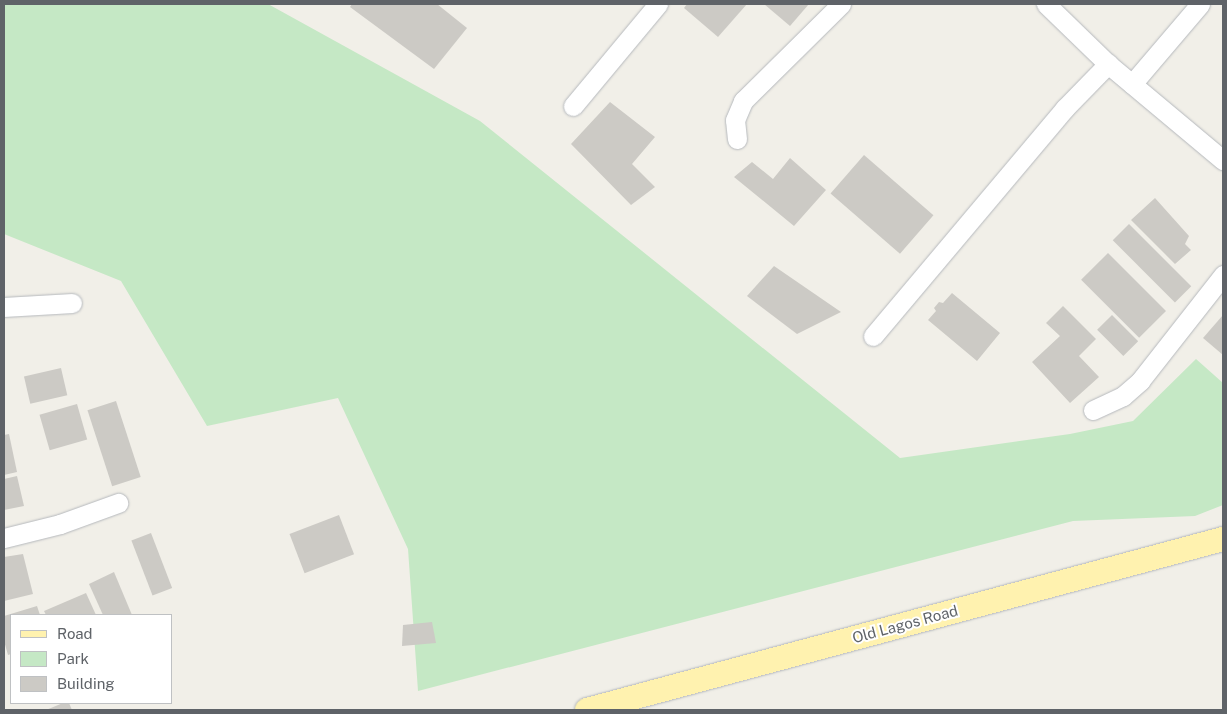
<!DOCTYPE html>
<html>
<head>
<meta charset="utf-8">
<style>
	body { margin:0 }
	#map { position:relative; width:1227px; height:714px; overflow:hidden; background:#f1efe8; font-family:"Public Sans",sans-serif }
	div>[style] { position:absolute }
	.green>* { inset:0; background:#c5e8c5 }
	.building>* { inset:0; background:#cccac5; transform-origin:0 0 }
	.roads { filter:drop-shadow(0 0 1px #b5b8bc) drop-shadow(0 0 1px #b5b8bc) }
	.minor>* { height:19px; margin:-9.5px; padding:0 9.5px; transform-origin:9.5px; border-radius:9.5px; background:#fff }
	.major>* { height:24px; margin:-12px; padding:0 12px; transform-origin:12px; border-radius:12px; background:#fff2af }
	span { translate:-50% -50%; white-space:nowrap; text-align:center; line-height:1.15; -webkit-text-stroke:4px #fff; paint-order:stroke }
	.street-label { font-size:15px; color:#5f6368 }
	.frame { position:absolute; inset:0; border:5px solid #5f6368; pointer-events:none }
	.legend { position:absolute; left:10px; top:614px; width:162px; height:90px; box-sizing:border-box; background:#fff; border:1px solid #bfc1c3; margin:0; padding:6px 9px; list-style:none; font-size:15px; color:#5f6368 }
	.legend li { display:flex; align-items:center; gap:10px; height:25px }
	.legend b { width:25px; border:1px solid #bfc1c3 }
</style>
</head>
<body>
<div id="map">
	<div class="green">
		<div style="clip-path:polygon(4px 4px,268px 4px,480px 121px,900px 458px,1070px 434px,1133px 421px,1196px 359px,1223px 383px,1223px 505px,1195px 516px,1073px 521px,418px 691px,408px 549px,338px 398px,207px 426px,121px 281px,4px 234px)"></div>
	</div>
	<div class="building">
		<div style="clip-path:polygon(352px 4px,437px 4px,467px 28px,434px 69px,350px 7px)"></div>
		<div style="clip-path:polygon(687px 4px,747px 4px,718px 37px,684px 8px)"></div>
		<div style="clip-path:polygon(764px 4px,809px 4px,790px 26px)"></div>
		<div style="clip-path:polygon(610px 102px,655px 137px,632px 164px,655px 187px,631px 205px,571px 144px)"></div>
		<div style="left:864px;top:155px;width:92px;height:51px;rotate:41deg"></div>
		<div style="clip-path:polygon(790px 158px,826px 190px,794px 226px,734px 177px,752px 162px,773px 179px)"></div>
		<div style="clip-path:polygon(1155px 198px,1189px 236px,1185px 244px,1191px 250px,1175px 264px,1131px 220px)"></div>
		<div style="left:1129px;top:224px;width:88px;height:23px;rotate:45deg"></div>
		<div style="left:1108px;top:253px;width:82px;height:38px;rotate:45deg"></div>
		<div style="clip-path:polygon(774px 266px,841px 312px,797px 334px,747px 296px)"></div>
		<div style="clip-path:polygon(952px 293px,1000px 333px,977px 361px,928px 320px,936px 311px,934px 308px,939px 302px,943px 303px)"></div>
		<div style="clip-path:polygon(1063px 306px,1096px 339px,1079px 356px,1099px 377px,1070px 403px,1032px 362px,1060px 336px,1046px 323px)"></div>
		<div style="left:1112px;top:315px;width:37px;height:21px;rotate:45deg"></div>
		<div style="clip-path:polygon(1223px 315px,1223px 355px,1203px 338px)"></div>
		<div style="left:61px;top:368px;width:28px;height:38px;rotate:77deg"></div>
		<div style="left:116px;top:401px;width:80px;height:30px;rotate:72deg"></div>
		<div style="left:77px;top:404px;width:37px;height:39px;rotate:74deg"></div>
		<div style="clip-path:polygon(9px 434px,17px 472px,4px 475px,4px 435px)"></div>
		<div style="clip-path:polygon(17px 476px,24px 506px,4px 510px,4px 479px)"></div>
		<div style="left:339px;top:515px;width:42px;height:53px;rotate:69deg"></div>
		<div style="left:151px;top:533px;width:59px;height:21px;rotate:69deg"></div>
		<div style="clip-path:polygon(23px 554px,33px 594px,4px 601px,4px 557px)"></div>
		<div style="clip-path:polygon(114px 572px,132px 615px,103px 615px,89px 584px)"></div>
		<div style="clip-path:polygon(86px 593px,96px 615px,46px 615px,44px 611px)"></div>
		<div style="clip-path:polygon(37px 606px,40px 615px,11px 615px,11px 654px,8px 655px,4px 641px,4px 616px)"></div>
		<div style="clip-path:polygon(432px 622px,436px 643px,402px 646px,403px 625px)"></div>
		<div style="clip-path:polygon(63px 703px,69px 703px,72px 710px,46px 710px)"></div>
	</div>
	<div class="roads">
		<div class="minor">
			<div style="left:1046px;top:4px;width:86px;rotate:44.1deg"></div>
			<div style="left:1108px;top:64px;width:150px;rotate:39.9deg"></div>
			<div style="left:1132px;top:84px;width:105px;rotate:-49.6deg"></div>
			<div style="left:573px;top:106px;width:133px;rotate:-50.2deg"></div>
			<div style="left:737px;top:139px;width:19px;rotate:-96deg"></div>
			<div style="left:735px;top:120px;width:21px;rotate:-67deg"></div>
			<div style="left:743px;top:101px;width:138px;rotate:-44.7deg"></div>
			<div style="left:4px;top:307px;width:68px;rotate:-3.4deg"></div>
			<div style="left:873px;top:336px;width:298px;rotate:-49.9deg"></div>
			<div style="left:1065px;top:108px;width:62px;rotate:-45.7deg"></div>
			<div style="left:1093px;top:410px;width:33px;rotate:-25deg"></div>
			<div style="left:1123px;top:396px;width:23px;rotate:-41deg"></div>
			<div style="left:1140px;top:381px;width:135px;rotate:-51.9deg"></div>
			<div style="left:4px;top:538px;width:58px;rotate:-14deg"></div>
			<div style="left:60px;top:524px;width:62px;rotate:-19.9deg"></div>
		</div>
		<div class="major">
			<div style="left:587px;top:710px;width:659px;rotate:-15.05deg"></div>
		</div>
	</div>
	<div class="street-label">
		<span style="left:905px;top:624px;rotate:-15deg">Old Lagos Road</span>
	</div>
	<div class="frame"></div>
	<ul class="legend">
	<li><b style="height:6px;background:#fff2af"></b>Road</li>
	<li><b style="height:14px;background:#c5e8c5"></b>Park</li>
	<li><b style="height:14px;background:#cccac5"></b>Building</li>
	</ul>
</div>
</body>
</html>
